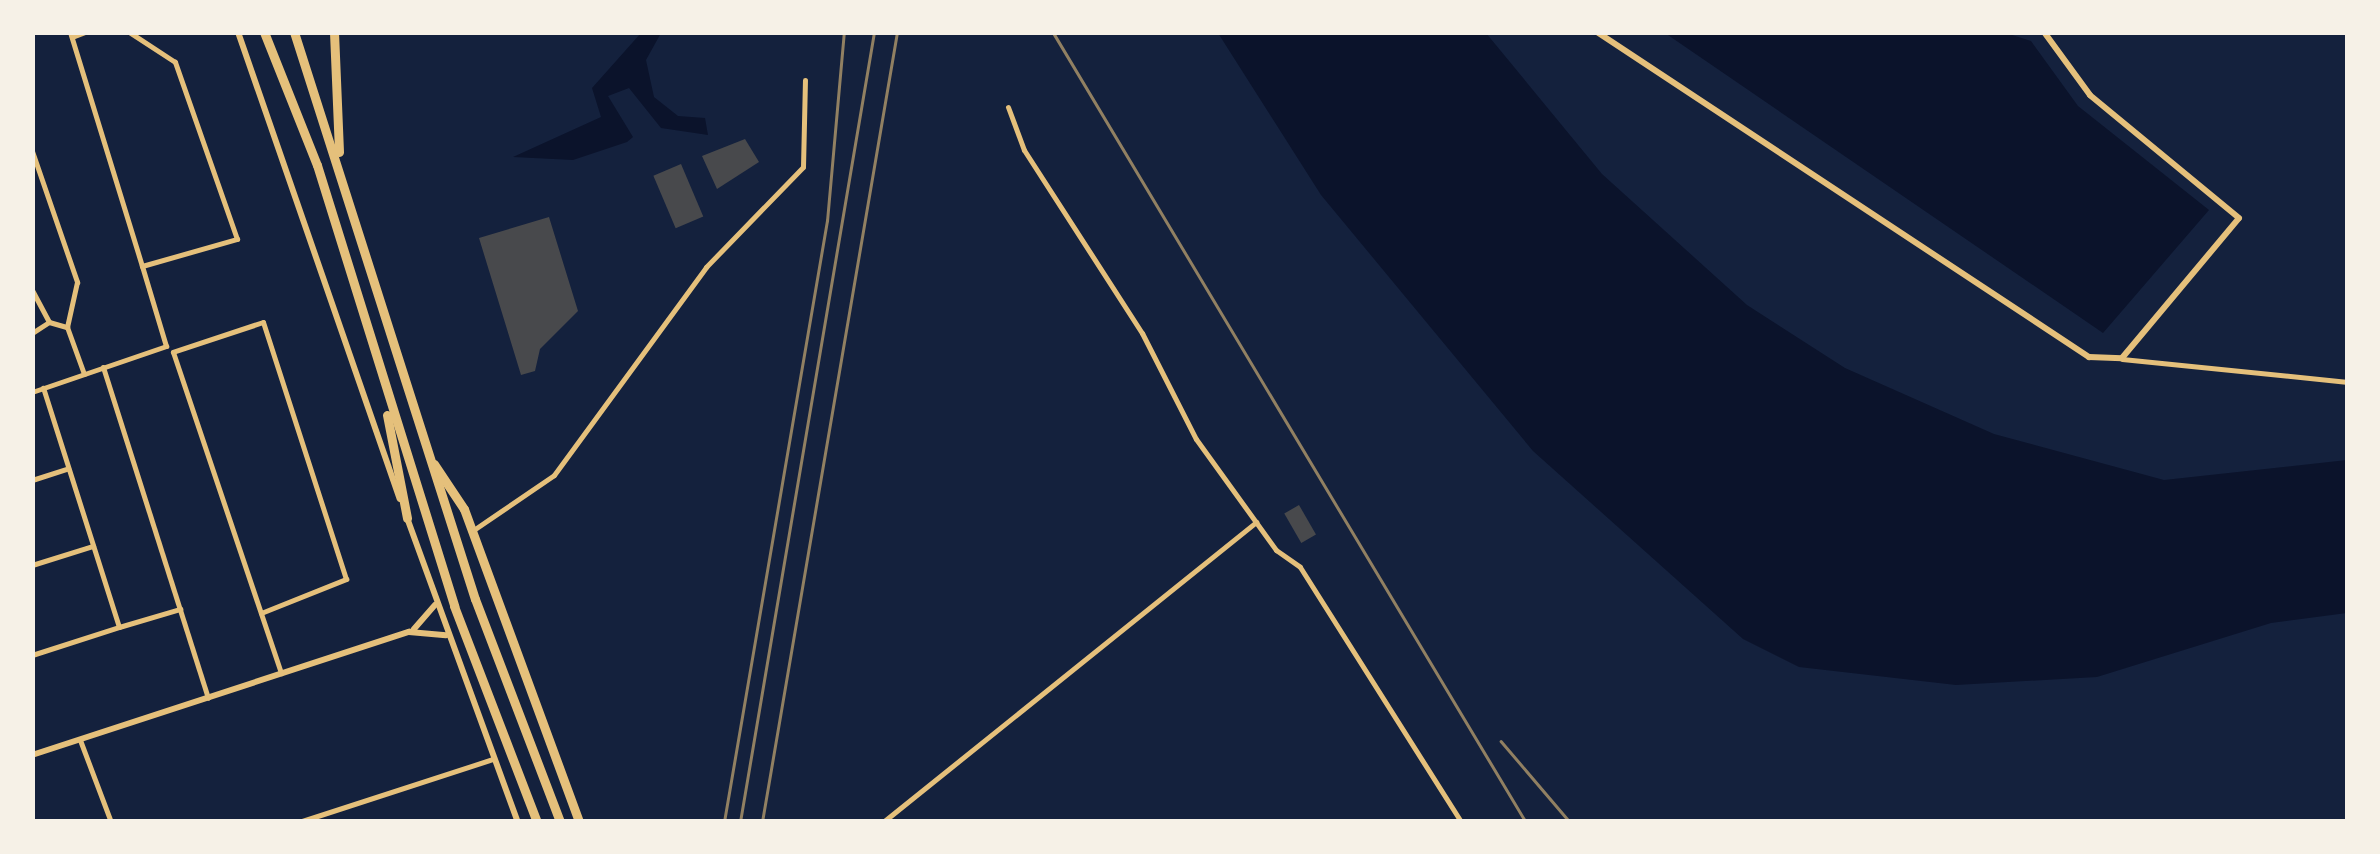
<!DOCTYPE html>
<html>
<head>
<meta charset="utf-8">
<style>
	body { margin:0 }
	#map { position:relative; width:2380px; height:854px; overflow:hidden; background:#14213d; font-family:"Source Sans 3",sans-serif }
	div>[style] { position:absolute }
	.water>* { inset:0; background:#0b132b }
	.building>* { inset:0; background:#48494c; transform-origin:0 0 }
	.minor>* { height:5px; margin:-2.5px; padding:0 2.5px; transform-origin:2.5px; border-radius:2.5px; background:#e5c07b }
	.tertiary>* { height:6px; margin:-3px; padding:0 3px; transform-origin:3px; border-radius:3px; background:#e5c07b }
	.trunk>* { height:9px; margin:-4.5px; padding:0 4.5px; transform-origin:4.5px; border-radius:4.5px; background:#e5c07b }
	.rail>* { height:2.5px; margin:-1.25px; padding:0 1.25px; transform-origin:1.25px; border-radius:1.25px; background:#918062 }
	span { translate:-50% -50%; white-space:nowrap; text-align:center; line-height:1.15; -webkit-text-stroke:9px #f6f1e7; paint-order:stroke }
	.frame { position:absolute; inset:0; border:35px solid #f6f1e7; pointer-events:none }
</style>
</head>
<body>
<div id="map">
	<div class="water">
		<div style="clip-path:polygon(641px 33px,661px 33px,646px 60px,654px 97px,678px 116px,705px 118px,708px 135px,661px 128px,629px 88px,608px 96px,633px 137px,627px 142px,573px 160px,513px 157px,601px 117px,592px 88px)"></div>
		<div style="clip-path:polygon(1218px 33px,1486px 33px,1602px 174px,1747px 305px,1845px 368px,1994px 434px,2164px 480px,2347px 460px,2347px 613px,2271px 623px,2097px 677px,1956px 685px,1799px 667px,1743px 639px,1533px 451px,1321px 195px)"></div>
		<div style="clip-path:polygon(1665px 33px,2006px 33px,2031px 41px,2078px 106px,2209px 210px,2103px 333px)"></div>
	</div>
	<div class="building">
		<div style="clip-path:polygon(745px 139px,759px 162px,717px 189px,702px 156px)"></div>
		<div style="left:681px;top:164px;width:57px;height:30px;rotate:67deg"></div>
		<div style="clip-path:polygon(549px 217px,578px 311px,540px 349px,535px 371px,521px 375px,479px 238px)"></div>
		<div style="left:1299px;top:505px;width:34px;height:17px;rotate:60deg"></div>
	</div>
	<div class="minor">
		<div style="left:70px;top:32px;width:245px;rotate:72.9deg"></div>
		<div style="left:142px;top:266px;width:99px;rotate:-15.9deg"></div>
		<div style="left:237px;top:239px;width:188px;rotate:-109.3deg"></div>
		<div style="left:175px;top:62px;width:55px;rotate:-146.9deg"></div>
		<div style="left:72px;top:37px;width:14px;rotate:-21deg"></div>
		<div style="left:1008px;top:107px;width:46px;rotate:69.6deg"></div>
		<div style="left:1024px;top:150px;width:218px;rotate:57.2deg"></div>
		<div style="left:1142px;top:333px;width:119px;rotate:63deg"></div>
		<div style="left:1196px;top:439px;width:137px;rotate:54.2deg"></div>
		<div style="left:1276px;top:550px;width:29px;rotate:35deg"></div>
		<div style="left:1300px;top:567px;width:302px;rotate:57.7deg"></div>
		<div style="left:32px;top:151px;width:139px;rotate:71deg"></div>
		<div style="left:77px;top:282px;width:46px;rotate:102.5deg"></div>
		<div style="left:67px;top:327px;width:50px;rotate:70.1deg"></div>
		<div style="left:32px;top:290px;width:36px;rotate:62deg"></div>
		<div style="left:49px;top:322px;width:20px;rotate:147deg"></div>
		<div style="left:49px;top:322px;width:19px;rotate:16deg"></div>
		<div style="left:2122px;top:359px;width:227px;rotate:5.8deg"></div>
		<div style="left:103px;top:367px;width:347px;rotate:72.4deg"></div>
		<div style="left:32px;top:392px;width:142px;rotate:-18.9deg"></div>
		<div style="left:166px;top:346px;width:84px;rotate:-106.7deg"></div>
		<div style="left:32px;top:480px;width:38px;rotate:-18deg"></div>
		<div style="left:472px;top:531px;width:99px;rotate:-34.3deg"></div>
		<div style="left:554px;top:475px;width:258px;rotate:-53.8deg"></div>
		<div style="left:706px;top:267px;width:139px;rotate:-45.9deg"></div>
		<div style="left:803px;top:167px;width:87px;rotate:-88.7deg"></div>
		<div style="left:32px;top:565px;width:64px;rotate:-17.3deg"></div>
		<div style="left:261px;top:613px;width:92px;rotate:-21.8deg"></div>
		<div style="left:346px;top:579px;width:270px;rotate:-107.9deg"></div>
		<div style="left:263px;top:322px;width:95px;rotate:161.6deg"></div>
		<div style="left:173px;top:352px;width:339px;rotate:71.4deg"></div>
		<div style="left:119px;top:627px;width:64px;rotate:-16.4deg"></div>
		<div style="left:32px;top:655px;width:91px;rotate:-17.8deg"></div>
		<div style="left:119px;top:627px;width:251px;rotate:-107.6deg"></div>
		<div style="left:80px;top:740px;width:88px;rotate:69.3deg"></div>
		<div style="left:299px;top:822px;width:204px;rotate:-18deg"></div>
		<div style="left:883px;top:822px;width:479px;rotate:-38.8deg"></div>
	</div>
	<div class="tertiary">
		<div style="left:238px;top:32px;width:494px;rotate:70.9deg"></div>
		<div style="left:1597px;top:32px;width:590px;rotate:33.45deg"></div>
		<div style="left:2089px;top:357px;width:33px;rotate:2deg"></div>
		<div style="left:2122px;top:358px;width:182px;rotate:-50.1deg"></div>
		<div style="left:2239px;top:218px;width:193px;rotate:-140.5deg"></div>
		<div style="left:2090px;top:95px;width:78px;rotate:-126.1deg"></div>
		<div style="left:406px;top:515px;width:327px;rotate:70deg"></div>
		<div style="left:414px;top:629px;width:32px;rotate:-49deg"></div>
		<div style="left:32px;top:755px;width:397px;rotate:-18.1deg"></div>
		<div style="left:409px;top:632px;width:37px;rotate:5deg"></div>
	</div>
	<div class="trunk">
		<div style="left:264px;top:32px;width:143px;rotate:68.3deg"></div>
		<div style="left:317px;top:165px;width:462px;rotate:72.7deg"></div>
		<div style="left:454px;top:606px;width:231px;rotate:69deg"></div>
		<div style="left:294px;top:32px;width:595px;rotate:72.3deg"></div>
		<div style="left:475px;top:599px;width:239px;rotate:69.1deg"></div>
		<div style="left:334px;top:32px;width:120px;rotate:87.6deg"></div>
		<div style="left:387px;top:415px;width:105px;rotate:79deg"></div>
		<div style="left:434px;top:464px;width:54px;rotate:56.3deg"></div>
		<div style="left:464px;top:509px;width:333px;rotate:69.8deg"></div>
	</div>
	<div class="rail">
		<div style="left:1053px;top:32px;width:921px;rotate:59.09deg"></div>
		<div style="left:1501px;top:741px;width:106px;rotate:49.6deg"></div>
		<div style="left:724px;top:822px;width:610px;rotate:-80.28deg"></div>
		<div style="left:827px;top:221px;width:190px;rotate:-84.9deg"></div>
		<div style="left:740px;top:822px;width:801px;rotate:-80.37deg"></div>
		<div style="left:762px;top:822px;width:801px;rotate:-80.3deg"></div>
	</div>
	<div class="frame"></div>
</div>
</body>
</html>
